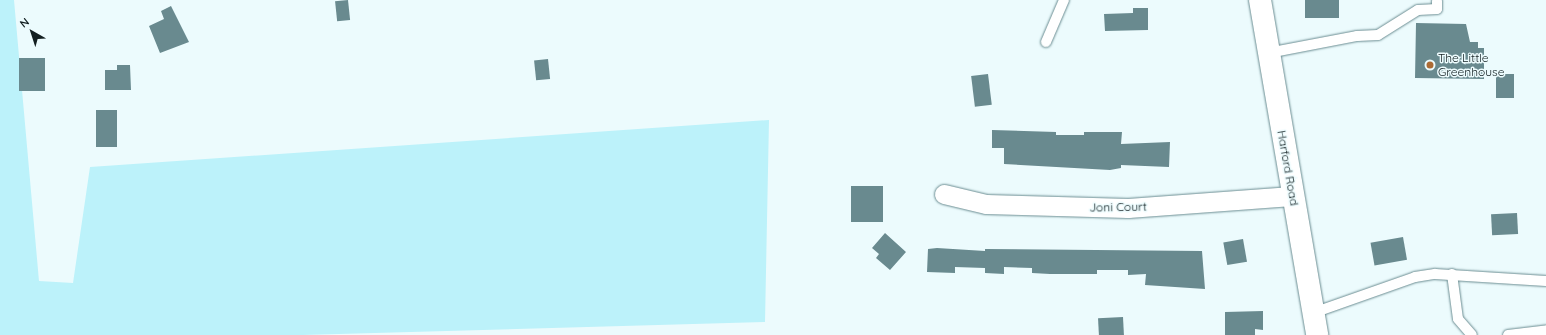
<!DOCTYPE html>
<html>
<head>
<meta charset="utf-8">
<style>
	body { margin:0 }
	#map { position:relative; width:1546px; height:335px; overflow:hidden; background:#ecfbfd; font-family:Quicksand,sans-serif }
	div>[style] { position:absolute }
	.green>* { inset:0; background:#bcf2fa }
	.building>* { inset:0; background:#698a8f; transform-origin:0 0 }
	.roads { filter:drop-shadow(0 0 1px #6b8d92) drop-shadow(0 0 1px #6b8d92) }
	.service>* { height:10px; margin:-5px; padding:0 5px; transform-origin:5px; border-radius:5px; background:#fff }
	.minor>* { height:19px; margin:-9.5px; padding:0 9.5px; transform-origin:9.5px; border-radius:9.5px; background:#fff }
	.secondary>* { height:22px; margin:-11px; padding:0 11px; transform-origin:11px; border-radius:11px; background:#fff }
	.dots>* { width:11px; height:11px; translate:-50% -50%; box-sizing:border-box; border:2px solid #ecfbfd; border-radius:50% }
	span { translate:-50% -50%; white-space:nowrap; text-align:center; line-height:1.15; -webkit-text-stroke:3px #ecfbfd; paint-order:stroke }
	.poi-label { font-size:12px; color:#121f21 }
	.left { translate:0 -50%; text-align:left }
	.street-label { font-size:12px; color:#121f21 }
	.north { position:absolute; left:12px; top:12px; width:40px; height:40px; -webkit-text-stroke:3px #ecfbfd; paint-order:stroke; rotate:321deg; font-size:11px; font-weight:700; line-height:16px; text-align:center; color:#121f21 }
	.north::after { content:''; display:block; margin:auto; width:14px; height:18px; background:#121f21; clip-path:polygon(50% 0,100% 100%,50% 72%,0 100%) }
</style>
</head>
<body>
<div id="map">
	<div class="green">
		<div style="clip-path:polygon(0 0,14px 0,39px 281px,73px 283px,90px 167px,769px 120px,765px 322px,303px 335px,0 335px)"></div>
	</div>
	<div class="building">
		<div style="left:348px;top:0;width:20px;height:13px;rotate:84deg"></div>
		<div style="left:1305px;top:0;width:34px;height:18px"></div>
		<div style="clip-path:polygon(171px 6px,189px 42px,160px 53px,149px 26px,164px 19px,161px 11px)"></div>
		<div style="clip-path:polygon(1133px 8px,1148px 8px,1148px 30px,1105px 31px,1104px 14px,1133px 13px)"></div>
		<div style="clip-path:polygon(1416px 23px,1466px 24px,1470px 42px,1478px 42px,1478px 48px,1484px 48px,1484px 79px,1415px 78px)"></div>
		<div style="left:45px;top:58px;width:33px;height:26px;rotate:90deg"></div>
		<div style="left:548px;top:59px;width:20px;height:14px;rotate:84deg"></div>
		<div style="clip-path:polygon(117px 65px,130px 65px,131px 90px,105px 90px,105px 70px,117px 70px)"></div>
		<div style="left:988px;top:74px;width:31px;height:17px;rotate:83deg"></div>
		<div style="left:1496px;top:74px;width:18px;height:24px"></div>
		<div style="left:96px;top:110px;width:21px;height:37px"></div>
		<div style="clip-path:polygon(992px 130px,1056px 132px,1056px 135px,1084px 135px,1084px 132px,1122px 132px,1121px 144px,1170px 142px,1169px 167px,1121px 165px,1121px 168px,1110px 170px,1004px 164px,1004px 148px,992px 148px)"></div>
		<div style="left:883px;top:186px;width:36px;height:32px;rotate:90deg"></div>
		<div style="left:1517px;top:213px;width:21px;height:26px;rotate:87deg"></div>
		<div style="clip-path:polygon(885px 233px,906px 252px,890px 270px,876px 258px,879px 254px,872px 248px)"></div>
		<div style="left:1403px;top:237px;width:23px;height:33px;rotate:80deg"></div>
		<div style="left:1243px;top:239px;width:23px;height:20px;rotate:80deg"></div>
		<div style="clip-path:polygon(937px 248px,985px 251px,985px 249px,1202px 251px,1205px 289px,1145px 285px,1146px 274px,1128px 275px,1128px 270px,1097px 270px,1097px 274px,1050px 274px,1032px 273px,1032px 268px,1004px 267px,1004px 274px,985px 273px,985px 268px,955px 267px,955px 273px,927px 272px,928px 249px)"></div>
		<div style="clip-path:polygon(1263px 311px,1263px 330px,1255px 329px,1255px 335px,1225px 335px,1225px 312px)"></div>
		<div style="left:1123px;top:317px;width:18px;height:25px;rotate:87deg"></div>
	</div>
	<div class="roads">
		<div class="service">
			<div style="left:1046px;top:42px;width:46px;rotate:-66.8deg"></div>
			<div style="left:1268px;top:53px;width:91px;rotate:-10.8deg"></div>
			<div style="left:1357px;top:36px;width:21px;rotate:-3deg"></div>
			<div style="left:1378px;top:35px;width:47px;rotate:-32deg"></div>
			<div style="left:1418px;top:10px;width:19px;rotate:-3deg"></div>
			<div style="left:1437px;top:9px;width:8px;rotate:-90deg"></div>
			<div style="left:1452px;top:274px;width:45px;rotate:82.4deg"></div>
			<div style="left:1458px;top:319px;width:21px;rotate:49deg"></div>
			<div style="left:1313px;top:313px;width:108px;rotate:-19.4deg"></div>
			<div style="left:1415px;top:277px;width:20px;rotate:-9deg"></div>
			<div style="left:1435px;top:274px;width:111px;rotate:3.6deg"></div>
			<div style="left:1508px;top:335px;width:38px;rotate:-7deg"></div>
		</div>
		<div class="minor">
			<div style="left:944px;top:194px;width:43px;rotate:13.4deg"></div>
			<div style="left:986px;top:204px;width:142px;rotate:1.6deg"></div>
			<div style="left:1128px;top:208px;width:164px;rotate:-4.2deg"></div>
		</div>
		<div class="secondary">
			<div style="left:1260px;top:0;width:340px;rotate:80.3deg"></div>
		</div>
	</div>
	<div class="dots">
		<div style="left:1430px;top:65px;background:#ac6b35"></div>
	</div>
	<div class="poi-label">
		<span class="left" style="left:1438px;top:65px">The Little<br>Greenhouse</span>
	</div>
	<div class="street-label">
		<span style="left:1288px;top:168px;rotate:80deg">Harford Road</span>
		<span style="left:1118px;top:207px;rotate:-1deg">Joni Court</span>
	</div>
	<div class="north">N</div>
</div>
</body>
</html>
